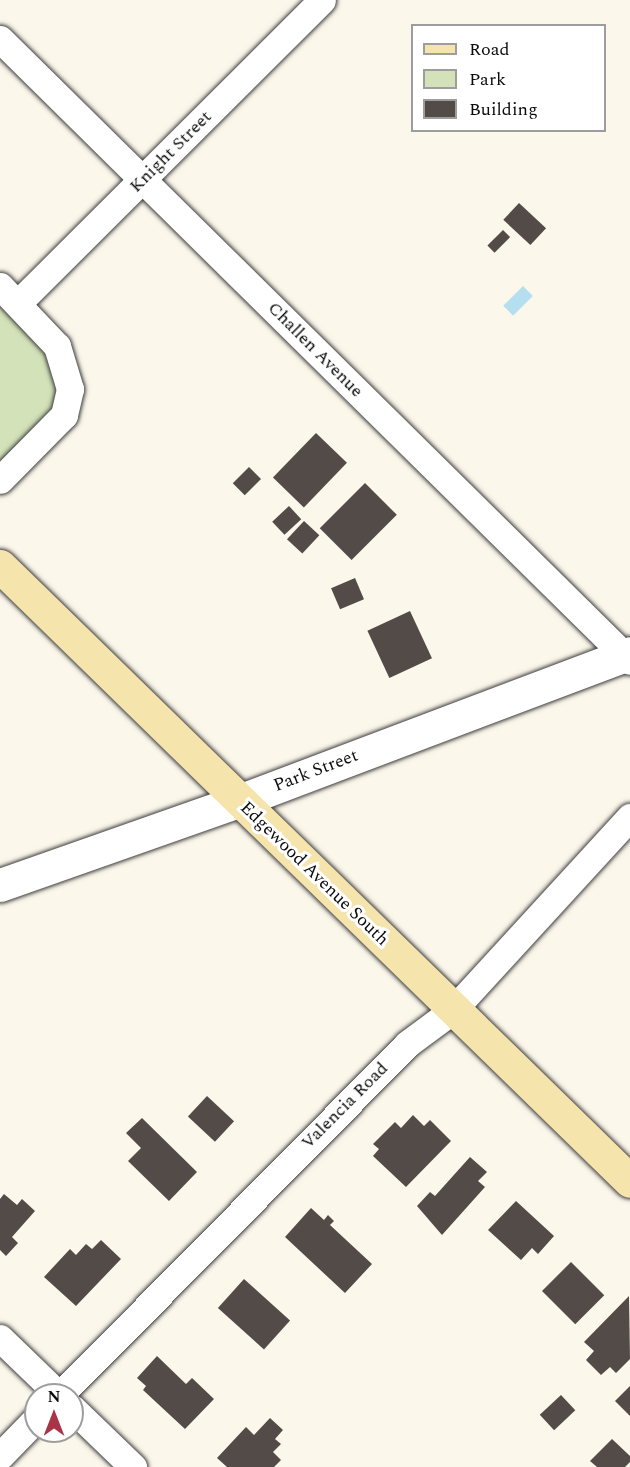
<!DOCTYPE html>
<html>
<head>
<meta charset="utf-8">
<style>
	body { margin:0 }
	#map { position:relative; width:630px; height:1467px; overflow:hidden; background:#fcf7eb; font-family:Spectral,serif }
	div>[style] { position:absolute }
	.green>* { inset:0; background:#d3e2b9 }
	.water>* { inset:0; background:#b5dfee; transform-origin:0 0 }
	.building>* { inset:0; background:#524b48; transform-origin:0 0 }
	.roads { filter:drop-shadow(0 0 2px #3e3e3e) drop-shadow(0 0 2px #3e3e3e) }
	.minor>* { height:27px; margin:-13.5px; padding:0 13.5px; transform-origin:13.5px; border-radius:13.5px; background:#fff }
	.tertiary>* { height:33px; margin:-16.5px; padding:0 16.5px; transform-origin:16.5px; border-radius:16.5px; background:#fff }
	.secondary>* { height:33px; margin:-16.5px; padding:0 16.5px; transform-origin:16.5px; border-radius:16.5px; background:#f5e5ad }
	span { translate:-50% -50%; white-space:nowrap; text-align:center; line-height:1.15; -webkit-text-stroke:6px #fff; paint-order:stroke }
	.street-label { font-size:18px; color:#0b0b0b }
	.legend { position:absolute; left:411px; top:24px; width:195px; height:108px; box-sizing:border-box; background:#fff; border:2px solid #9d9d9d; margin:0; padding:8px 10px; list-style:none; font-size:18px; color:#0b0b0b }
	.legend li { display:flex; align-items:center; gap:12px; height:30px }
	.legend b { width:30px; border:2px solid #9d9d9d }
	.north { position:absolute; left:24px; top:1383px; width:60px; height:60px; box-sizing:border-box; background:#fff; border:2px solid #9d9d9d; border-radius:50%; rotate:0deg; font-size:16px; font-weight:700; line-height:24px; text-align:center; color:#0b0b0b }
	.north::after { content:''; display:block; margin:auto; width:21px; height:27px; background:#a93447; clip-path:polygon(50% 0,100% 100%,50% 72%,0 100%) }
</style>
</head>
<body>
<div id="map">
	<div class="green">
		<div style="clip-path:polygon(0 307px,48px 355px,56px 381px,55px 404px,0 466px)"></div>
	</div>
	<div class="water">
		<div style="left:523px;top:286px;width:14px;height:28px;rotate:45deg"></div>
	</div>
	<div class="building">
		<div style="left:519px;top:203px;width:37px;height:23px;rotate:43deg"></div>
		<div style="left:503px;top:230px;width:10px;height:22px;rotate:45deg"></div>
		<div style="left:316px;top:433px;width:43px;height:62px;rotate:44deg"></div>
		<div style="left:249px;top:467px;width:17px;height:23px;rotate:45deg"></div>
		<div style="left:365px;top:483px;width:45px;height:64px;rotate:45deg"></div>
		<div style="left:289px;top:506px;width:18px;height:23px;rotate:47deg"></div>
		<div style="left:304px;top:521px;width:21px;height:25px;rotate:43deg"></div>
		<div style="left:355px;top:578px;width:23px;height:26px;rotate:67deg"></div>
		<div style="left:410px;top:611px;width:52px;height:47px;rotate:65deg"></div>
		<div style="left:207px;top:1096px;width:37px;height:28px;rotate:43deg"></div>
		<div style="clip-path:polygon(413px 1115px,424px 1126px,430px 1120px,451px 1141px,406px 1187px,373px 1156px,379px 1149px,373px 1144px,395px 1122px,401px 1128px)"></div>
		<div style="clip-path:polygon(142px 1118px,197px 1172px,169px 1201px,128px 1161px,141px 1148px,126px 1133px)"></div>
		<div style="clip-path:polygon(470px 1157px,487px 1172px,478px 1181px,485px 1187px,442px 1235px,417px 1206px,430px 1192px,435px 1196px)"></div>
		<div style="clip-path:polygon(4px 1194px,17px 1205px,22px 1199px,35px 1211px,12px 1237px,18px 1243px,6px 1256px,0 1250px,0 1199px)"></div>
		<div style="clip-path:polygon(516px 1201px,554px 1236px,538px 1254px,532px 1248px,521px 1260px,488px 1230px)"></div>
		<div style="clip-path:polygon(311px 1208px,324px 1220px,328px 1215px,334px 1221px,330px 1225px,372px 1264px,345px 1293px,285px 1237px)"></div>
		<div style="clip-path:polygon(101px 1240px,121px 1259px,76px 1306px,44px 1277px,70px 1249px,76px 1255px,86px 1244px,92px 1249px)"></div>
		<div style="left:571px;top:1262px;width:47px;height:41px;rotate:45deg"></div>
		<div style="left:244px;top:1279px;width:62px;height:39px;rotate:42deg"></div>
		<div style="clip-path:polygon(629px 1296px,630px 1359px,616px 1373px,610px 1367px,601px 1375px,586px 1360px,594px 1351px,584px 1342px)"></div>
		<div style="clip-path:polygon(157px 1356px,186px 1384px,192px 1378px,214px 1399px,185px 1429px,143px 1390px,146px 1386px,137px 1378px)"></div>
		<div style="clip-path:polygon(630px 1386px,630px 1416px,615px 1401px)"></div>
		<div style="left:561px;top:1395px;width:21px;height:29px;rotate:47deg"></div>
		<div style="clip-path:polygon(270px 1418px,283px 1430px,275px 1439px,281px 1444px,273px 1452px,281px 1460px,274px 1467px,227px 1467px,217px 1458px,246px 1427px,254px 1435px)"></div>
		<div style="clip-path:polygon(612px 1439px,630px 1456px,630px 1462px,625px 1467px,597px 1467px,590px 1461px)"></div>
	</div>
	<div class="roads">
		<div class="minor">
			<div style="left:0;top:39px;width:885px;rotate:44.63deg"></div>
			<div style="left:0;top:286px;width:83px;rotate:46.5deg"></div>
			<div style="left:57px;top:346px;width:45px;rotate:73.2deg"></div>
			<div style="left:70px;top:389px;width:27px;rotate:103deg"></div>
			<div style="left:64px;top:415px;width:91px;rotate:134.6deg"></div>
			<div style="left:18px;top:303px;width:429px;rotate:-44.9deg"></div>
			<div style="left:0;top:1338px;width:82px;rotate:44deg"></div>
			<div style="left:60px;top:1395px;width:494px;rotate:-45.3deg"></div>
			<div style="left:407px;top:1044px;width:57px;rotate:-36.5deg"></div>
			<div style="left:453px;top:1010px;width:262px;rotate:-47.5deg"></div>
			<div style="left:72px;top:1408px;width:85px;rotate:44deg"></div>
			<div style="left:0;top:1456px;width:52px;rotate:-45.8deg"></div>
		</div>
		<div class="tertiary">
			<div style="left:0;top:885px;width:253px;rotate:-19.4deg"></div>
			<div style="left:239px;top:801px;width:418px;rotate:-20.7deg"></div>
		</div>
		<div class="secondary">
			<div style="left:0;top:566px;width:880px;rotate:44.31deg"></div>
		</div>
	</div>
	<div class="street-label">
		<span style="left:171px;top:152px;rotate:-45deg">Knight Street</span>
		<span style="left:315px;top:350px;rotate:45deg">Challen Avenue</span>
		<span style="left:316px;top:771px;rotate:-21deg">Park Street</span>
		<span style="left:314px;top:874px;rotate:44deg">Edgewood Avenue South</span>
		<span style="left:345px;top:1106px;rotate:-45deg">Valencia Road</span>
	</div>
	<ul class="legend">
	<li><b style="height:8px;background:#f5e5ad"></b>Road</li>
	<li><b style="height:16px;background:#d3e2b9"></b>Park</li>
	<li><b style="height:16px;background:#524b48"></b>Building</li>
	</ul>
	<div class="north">N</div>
</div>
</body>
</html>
